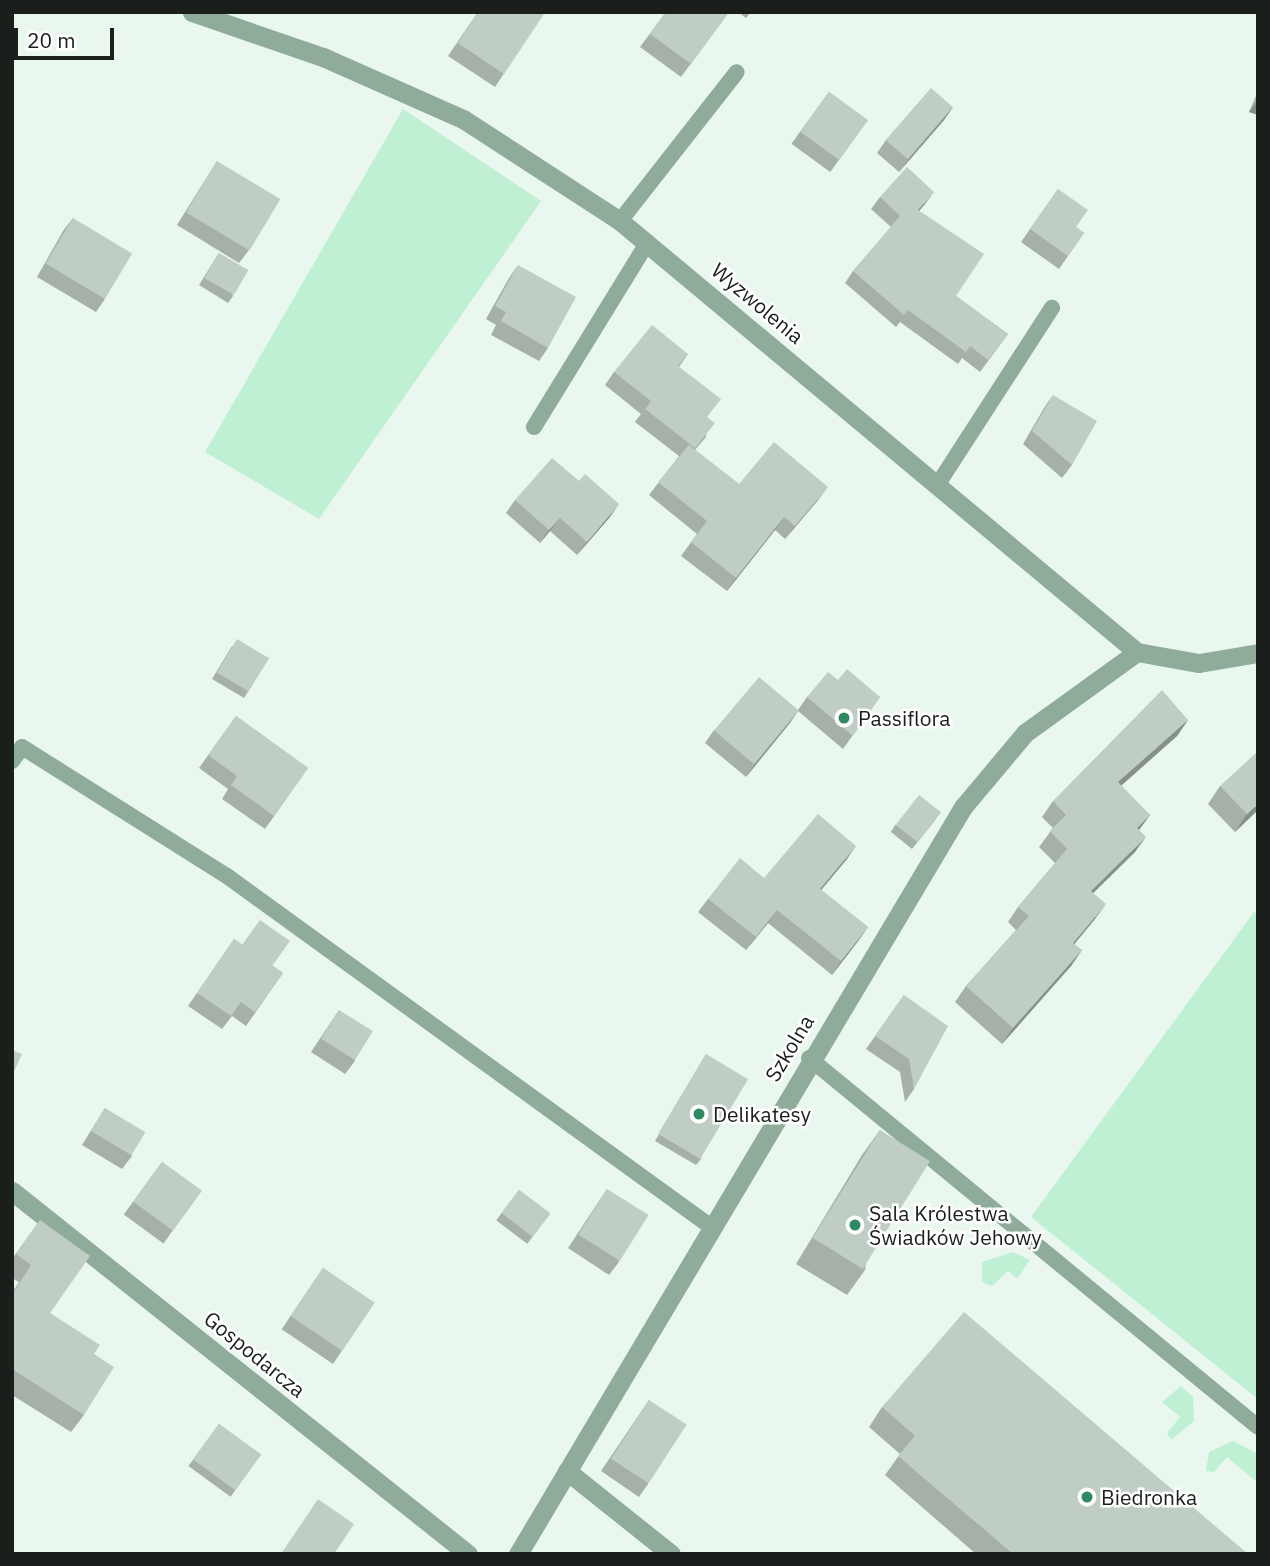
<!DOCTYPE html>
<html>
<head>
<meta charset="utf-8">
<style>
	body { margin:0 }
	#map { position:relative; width:1270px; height:1566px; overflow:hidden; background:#eaf7ef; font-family:"IBM Plex Sans",sans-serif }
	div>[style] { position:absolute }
	.green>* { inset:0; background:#bff0d4 }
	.service>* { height:16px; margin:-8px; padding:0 8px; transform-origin:8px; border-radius:8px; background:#8fac9b }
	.pedestrian>* { height:19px; margin:-9.5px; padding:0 9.5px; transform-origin:9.5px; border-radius:9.5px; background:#8fac9b }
	.minor>* { height:19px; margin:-9.5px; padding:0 9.5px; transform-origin:9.5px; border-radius:9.5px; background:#8fac9b }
	.wall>* { inset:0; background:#a5b0a9; transform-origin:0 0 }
	.shaded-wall>* { inset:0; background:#86908a }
	.building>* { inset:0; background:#c0cdc5; transform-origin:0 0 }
	.dots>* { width:19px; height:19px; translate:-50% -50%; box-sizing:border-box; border:4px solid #fff; border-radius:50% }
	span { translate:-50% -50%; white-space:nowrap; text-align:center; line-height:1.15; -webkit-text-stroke:5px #fff; paint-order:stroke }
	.street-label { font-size:21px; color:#1a1f1c }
	.poi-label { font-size:21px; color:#1a1f1c }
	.left { translate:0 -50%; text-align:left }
	.frame { position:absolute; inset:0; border:14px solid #1a1f1c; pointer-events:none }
	.scale { position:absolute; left:14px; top:28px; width:100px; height:32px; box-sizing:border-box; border:4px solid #1a1f1c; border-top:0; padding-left:9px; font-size:21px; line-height:24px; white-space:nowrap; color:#1a1f1c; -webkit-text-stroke:5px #fff; paint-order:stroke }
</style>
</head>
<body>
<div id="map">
	<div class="green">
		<div style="clip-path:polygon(403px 109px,541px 201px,319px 519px,205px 452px)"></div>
		<div style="clip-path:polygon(1254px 912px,1258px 915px,1258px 1399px,1031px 1217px)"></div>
		<div style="clip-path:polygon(1013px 1252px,1030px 1260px,1017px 1279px,1008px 1271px,992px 1286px,982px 1282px,982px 1262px)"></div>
		<div style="clip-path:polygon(1181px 1386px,1193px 1397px,1194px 1421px,1171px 1440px,1167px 1433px,1180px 1417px,1162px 1402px)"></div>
		<div style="clip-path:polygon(1233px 1441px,1258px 1454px,1258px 1483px,1227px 1457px,1214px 1472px,1206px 1471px,1209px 1452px)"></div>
	</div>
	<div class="service">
		<div style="left:620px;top:221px;width:189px;rotate:-51.9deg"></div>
		<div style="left:534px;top:427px;width:217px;rotate:-58.4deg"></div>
		<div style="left:938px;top:484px;width:210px;rotate:-57.1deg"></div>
		<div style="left:12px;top:761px;width:17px;rotate:-54deg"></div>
		<div style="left:22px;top:747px;width:242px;rotate:32.2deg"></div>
		<div style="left:227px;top:876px;width:596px;rotate:35.93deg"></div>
		<div style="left:809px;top:1058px;width:581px;rotate:39.41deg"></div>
	</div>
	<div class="pedestrian">
		<div style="left:567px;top:1471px;width:133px;rotate:38.6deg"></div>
	</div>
	<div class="minor">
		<div style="left:192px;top:12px;width:139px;rotate:19deg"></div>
		<div style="left:323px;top:57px;width:153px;rotate:23.9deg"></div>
		<div style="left:463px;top:119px;width:187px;rotate:33deg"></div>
		<div style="left:620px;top:221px;width:673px;rotate:39.82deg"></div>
		<div style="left:1137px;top:652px;width:63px;rotate:10.1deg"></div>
		<div style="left:1199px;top:663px;width:60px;rotate:-9.6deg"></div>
		<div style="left:12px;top:1191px;width:583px;rotate:38.52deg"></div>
		<div style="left:518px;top:1554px;width:870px;rotate:-59.22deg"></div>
		<div style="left:963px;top:807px;width:97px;rotate:-50deg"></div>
		<div style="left:1025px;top:733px;width:138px;rotate:-35.9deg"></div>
	</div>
	<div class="wall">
		<div style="clip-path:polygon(478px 12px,545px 12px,495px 87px,448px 56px)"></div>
		<div style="clip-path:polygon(666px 12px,729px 12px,681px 77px,640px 47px)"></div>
		<div style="clip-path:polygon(738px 12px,751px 12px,746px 18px)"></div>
		<div style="clip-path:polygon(1258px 91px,1258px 115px,1249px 112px)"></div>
		<div style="left:829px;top:92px;width:48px;height:64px;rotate:36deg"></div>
		<div style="clip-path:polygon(953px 107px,944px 120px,899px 172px,877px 153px,886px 140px)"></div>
		<div style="clip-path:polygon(217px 161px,249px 250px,239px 263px,177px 225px)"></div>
		<div style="clip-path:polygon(1058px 189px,1076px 227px,1084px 233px,1059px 269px,1021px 242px)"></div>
		<div style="clip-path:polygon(880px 197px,925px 204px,919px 211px,956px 296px,1008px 334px,980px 372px,962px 358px,958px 364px,900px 322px,896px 327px,845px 283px,853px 271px,891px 227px,871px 209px)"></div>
		<div style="clip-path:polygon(73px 218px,105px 299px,96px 312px,37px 277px,63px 231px)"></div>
		<div style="clip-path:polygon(219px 253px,233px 296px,228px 303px,199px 285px)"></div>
		<div style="clip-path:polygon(518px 265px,548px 348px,539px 361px,491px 335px,496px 325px,486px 319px,509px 278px)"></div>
		<div style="clip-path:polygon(688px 354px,679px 367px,707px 418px,706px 437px,695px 450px,739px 484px,818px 500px,785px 539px,775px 530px,727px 591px,681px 556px,697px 534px,649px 495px,679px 456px,635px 422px,641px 414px,605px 385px,614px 372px)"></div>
		<div style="clip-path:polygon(1053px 395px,1072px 465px,1062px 478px,1023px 444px,1044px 408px)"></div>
		<div style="clip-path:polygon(515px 500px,610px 517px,577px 555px,550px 531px,540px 543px,506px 513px)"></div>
		<div style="clip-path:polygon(232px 646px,269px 658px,244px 698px,212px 679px)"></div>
		<div style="clip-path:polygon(838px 680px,880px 697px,843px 749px,798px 711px,789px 724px,746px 777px,705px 743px,714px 730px,798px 710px,807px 697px)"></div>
		<div style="clip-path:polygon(236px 716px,308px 768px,265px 829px,222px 799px,228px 789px,199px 768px)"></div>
		<div style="clip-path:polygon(1188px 720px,1177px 736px,1121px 786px,1150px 815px,1139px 830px,1135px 852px,1093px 893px,1095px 919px,1074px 944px,1082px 950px,1071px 966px,1002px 1044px,955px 1002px,966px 986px,1016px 930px,1008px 922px,1018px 907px,1055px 863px,1039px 847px,1053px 828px,1042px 817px,1053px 801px)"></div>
		<div style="clip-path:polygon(1220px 786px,1258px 810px,1235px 832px,1208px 804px)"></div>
		<div style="clip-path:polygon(936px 819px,912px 849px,891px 832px,895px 825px)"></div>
		<div style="clip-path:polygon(847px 859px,821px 890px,868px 927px,832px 975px,768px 923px,746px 950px,698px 912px,708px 899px,764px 878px)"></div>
		<div style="clip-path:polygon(234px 939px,283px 973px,246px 1026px,232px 1016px,222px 1029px,188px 1006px)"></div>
		<div style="clip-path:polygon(904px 995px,914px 1089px,905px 1102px,900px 1072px,866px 1049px)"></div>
		<div style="clip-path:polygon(339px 1010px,355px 1061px,345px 1074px,311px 1052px)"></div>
		<div style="clip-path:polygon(706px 1054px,701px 1159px,696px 1165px,655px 1141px)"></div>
		<div style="clip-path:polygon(105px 1108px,132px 1156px,122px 1169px,82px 1145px)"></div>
		<div style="clip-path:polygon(880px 1130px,865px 1270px,847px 1295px,796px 1264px,862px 1155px)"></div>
		<div style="left:162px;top:1162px;width:49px;height:65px;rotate:36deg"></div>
		<div style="clip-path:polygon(607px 1189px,619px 1262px,609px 1275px,568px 1248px)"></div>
		<div style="left:519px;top:1190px;width:39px;height:38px;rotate:37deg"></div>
		<div style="clip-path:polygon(40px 1220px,50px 1313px,94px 1354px,84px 1415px,71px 1432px,12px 1395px,12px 1293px,19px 1282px,12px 1278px,12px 1259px)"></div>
		<div style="left:323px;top:1268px;width:62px;height:74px;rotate:34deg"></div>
		<div style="clip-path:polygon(649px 1400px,648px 1484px,639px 1497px,601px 1471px)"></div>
		<div style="clip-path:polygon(882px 1407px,1248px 1554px,976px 1554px,885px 1475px,900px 1454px,869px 1427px)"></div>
		<div style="left:219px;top:1424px;width:52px;height:52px;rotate:36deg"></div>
	</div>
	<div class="shaded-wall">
		<div style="clip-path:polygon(1258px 100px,1258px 115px,1249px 112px)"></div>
		<div style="clip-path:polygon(953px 107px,944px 120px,899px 172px,909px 159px)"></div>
		<div style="clip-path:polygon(934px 192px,925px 204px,910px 221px,918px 210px)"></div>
		<div style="clip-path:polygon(828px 487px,818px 500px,785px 539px,795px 526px)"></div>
		<div style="clip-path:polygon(619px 504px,610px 517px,577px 555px,587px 542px)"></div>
		<div style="clip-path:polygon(784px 517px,775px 530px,727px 591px,736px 578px)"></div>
		<div style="clip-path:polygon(560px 518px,550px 531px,540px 543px,549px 530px)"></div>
		<div style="clip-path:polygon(799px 710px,789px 724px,746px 777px,755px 764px)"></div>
		<div style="clip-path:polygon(1188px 720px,1177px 736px,1107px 798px,1118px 782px)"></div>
		<div style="clip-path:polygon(1258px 804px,1258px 810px,1235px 832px,1247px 814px)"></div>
		<div style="clip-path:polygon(1150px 815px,1139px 830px,1137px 828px)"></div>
		<div style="clip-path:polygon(1146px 837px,1135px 852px,1080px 906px,1091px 891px)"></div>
		<div style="clip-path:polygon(856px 846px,847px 859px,811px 902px,820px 889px)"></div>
		<div style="clip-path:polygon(1106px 904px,1095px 919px,1062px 959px,1073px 943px)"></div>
		<div style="clip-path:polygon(777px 910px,768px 923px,746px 950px,756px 937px)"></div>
		<div style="clip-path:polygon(868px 927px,859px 940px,832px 975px,841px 961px)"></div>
		<div style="clip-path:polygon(1082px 950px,1071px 966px,1002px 1044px,1013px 1028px)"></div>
	</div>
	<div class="building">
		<div style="clip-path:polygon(478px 12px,545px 12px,504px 74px,458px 43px)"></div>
		<div style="clip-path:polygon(666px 12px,729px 12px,691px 64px,650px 34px)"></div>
		<div style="left:931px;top:88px;width:29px;height:69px;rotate:41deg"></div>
		<div style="left:829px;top:92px;width:48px;height:49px;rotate:36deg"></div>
		<div style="left:217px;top:161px;width:74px;height:60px;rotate:31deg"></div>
		<div style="clip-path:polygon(907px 167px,934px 192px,918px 210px,984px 254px,956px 296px,1008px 334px,988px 360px,970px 346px,966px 352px,908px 310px,904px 315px,853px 271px,900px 216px,880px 197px)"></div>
		<div style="clip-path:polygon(1058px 189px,1088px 210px,1076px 227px,1084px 233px,1068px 256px,1030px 229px)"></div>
		<div style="left:73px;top:218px;width:69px;height:53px;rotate:31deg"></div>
		<div style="left:219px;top:253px;width:34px;height:29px;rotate:30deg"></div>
		<div style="clip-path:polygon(518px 265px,576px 297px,548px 348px,501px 321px,506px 312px,495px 306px)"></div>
		<div style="clip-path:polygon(652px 325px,688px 354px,678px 366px,721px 399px,707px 417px,715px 423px,695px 448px,645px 409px,651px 401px,614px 372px)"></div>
		<div style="clip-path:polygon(1053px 395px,1097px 421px,1072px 465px,1032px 431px)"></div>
		<div style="clip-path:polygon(774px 442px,828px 487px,795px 526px,784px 517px,736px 578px,691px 542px,707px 521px,658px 482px,689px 445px,739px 484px)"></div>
		<div style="clip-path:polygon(552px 458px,579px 481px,585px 474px,619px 504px,587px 542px,560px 518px,549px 530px,515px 500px)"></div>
		<div style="left:237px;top:639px;width:37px;height:39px;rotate:31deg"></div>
		<div style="clip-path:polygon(847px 669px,880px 697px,853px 736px,807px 697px,828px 672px,838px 680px)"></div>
		<div style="left:759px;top:677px;width:52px;height:70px;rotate:40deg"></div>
		<div style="clip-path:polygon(1162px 690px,1188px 720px,1118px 782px,1150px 815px,1137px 828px,1146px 837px,1091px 891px,1106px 904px,1073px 943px,1082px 950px,1013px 1028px,966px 986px,1029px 916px,1018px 907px,1067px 849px,1050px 831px,1066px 815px,1053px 801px)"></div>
		<div style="clip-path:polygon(236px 716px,308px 768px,274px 816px,231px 785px,237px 776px,208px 755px)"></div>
		<div style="clip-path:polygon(1258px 751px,1258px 804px,1247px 814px,1220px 786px)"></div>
		<div style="left:919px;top:795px;width:28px;height:38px;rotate:38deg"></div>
		<div style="clip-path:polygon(818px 814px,856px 846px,820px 889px,868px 927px,841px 961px,777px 910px,756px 937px,708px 899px,740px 858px,764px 878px)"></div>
		<div style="clip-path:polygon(260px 920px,290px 941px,272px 966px,283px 973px,255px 1012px,241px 1002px,231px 1016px,197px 993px,234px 939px,242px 945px)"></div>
		<div style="clip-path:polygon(904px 995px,948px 1026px,914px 1089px,909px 1059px,875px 1036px)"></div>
		<div style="left:339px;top:1010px;width:40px;height:34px;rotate:32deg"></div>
		<div style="clip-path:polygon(12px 1050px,22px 1054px,12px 1076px)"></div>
		<div style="left:706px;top:1054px;width:49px;height:93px;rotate:31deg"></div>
		<div style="left:105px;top:1108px;width:47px;height:27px;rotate:31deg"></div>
		<div style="left:880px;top:1130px;width:59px;height:127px;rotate:32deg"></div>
		<div style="left:162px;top:1162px;width:49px;height:49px;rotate:36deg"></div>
		<div style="left:607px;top:1189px;width:49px;height:54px;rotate:32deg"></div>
		<div style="left:519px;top:1190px;width:39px;height:29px;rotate:37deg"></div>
		<div style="clip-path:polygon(40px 1220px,90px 1256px,50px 1313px,100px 1345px,94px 1354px,114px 1367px,84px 1415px,12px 1369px,12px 1295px,31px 1265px,16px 1254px)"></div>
		<div style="left:323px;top:1268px;width:62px;height:58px;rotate:34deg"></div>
		<div style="clip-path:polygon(964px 1312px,1248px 1554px,1013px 1554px,898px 1456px,915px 1436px,882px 1407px)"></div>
		<div style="left:649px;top:1400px;width:45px;height:70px;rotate:33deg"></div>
		<div style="left:219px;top:1424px;width:52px;height:44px;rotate:36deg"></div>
		<div style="clip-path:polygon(318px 1499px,354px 1524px,334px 1554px,281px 1554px)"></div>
	</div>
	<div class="dots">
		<div style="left:844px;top:718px;background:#2f8a61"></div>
		<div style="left:699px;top:1114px;background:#2f8a61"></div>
		<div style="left:855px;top:1225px;background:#2f8a61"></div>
		<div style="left:1087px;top:1497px;background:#2f8a61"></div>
	</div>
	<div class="street-label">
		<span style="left:758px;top:303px;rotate:40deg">Wyzwolenia</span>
		<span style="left:789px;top:1048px;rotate:-59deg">Szkolna</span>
		<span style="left:255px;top:1354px;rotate:39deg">Gospodarcza</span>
	</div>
	<div class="poi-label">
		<span class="left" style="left:858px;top:718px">Passiflora</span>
		<span class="left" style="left:713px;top:1114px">Delikatesy</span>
		<span class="left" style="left:869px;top:1225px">Sala Królestwa<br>Świadków Jehowy</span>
		<span class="left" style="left:1101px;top:1497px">Biedronka</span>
	</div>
	<div class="frame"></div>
	<div class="scale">20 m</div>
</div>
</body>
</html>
